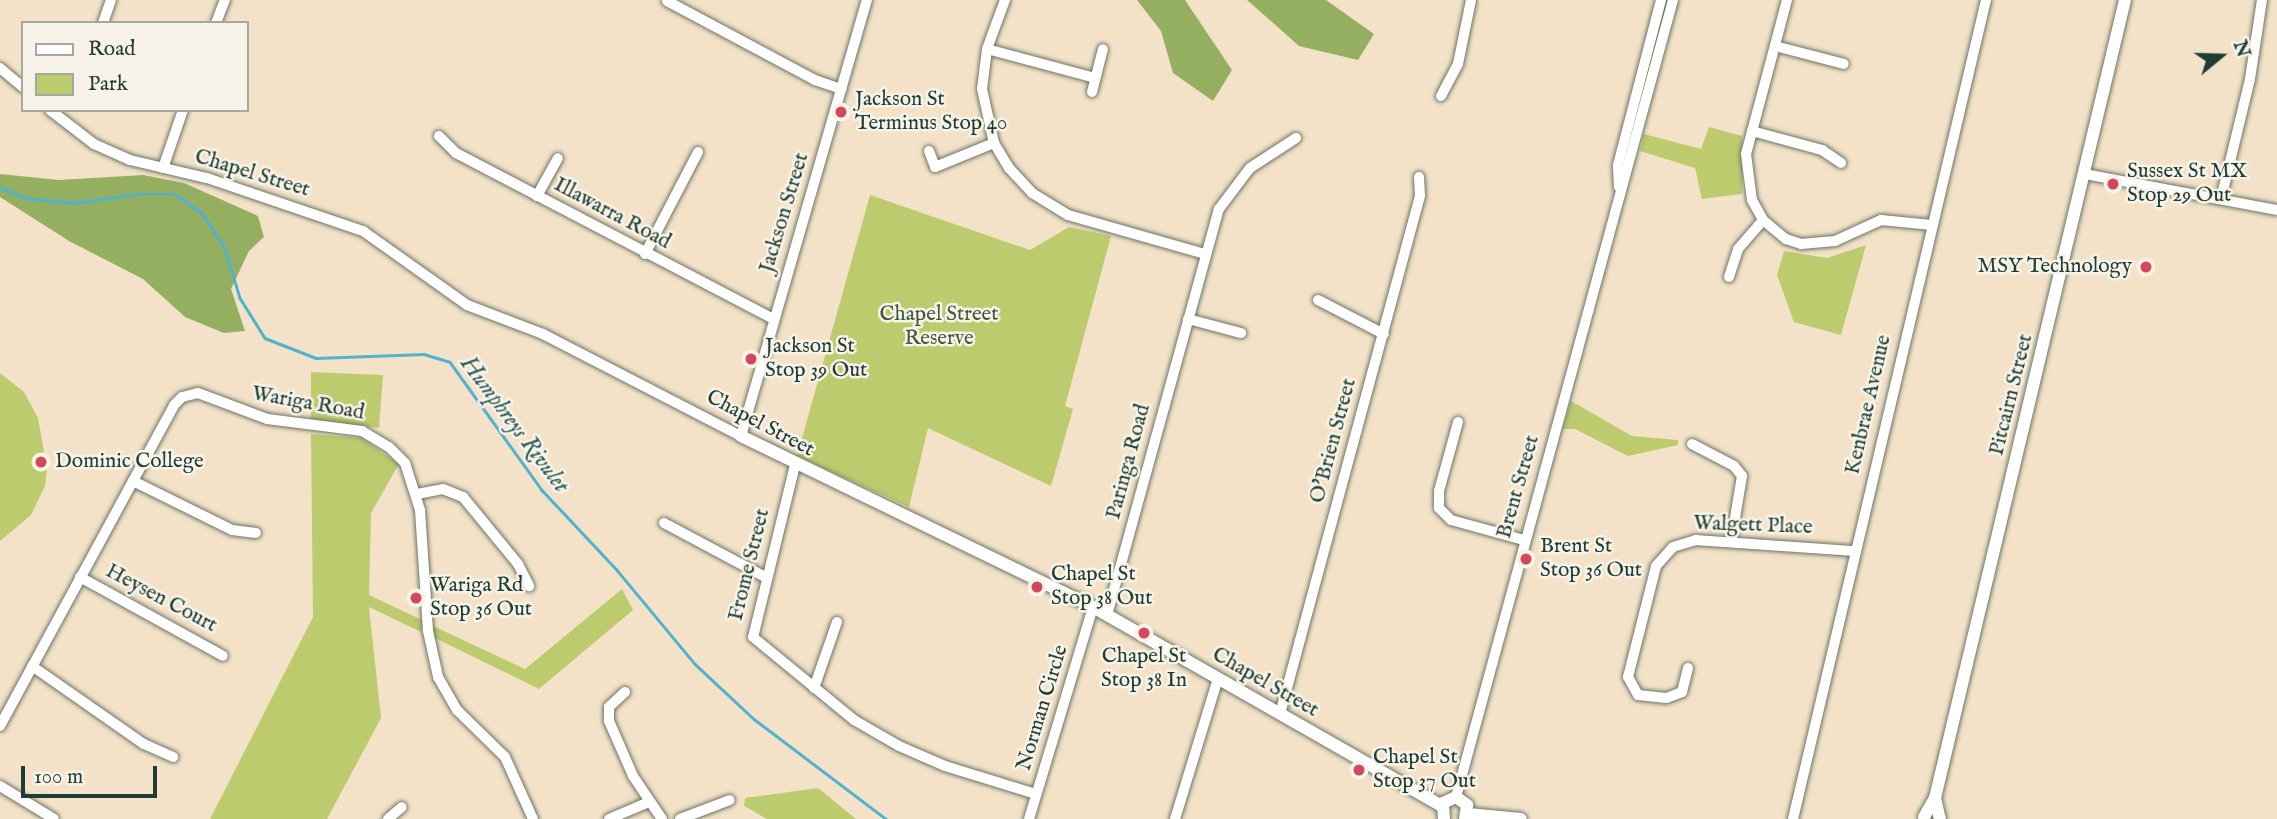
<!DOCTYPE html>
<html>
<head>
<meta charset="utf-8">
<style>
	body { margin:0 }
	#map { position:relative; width:2277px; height:819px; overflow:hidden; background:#f4e2c8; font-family:"IM FELL English",serif }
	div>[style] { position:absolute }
	.green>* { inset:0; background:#bccb6e }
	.forest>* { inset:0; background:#95af61 }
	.stream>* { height:2.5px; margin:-1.25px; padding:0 1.25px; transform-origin:1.25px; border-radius:1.25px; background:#4fb2ce }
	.roads { filter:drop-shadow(0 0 2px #6a7768) drop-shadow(0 0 2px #6a7768) }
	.minor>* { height:10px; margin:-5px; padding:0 5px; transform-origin:5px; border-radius:5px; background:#fff }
	.tertiary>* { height:12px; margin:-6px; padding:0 6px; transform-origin:6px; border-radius:6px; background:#fff }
	.dots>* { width:19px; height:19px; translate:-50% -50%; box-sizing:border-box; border:4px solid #f7f3e8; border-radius:50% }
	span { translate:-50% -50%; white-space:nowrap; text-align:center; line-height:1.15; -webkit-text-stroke:5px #f7f3e8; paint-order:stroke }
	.poi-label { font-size:21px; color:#1f3d34 }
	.left { translate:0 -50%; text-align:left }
	.right { translate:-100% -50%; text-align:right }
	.street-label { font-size:21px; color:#1f3d34 }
	.park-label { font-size:21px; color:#3e5940 }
	.water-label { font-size:23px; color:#2b5a5a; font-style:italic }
	.legend { position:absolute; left:21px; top:21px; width:228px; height:91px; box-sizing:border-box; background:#f7f3e8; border:2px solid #a1aaa0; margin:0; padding:9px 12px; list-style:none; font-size:21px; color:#1f3d34 }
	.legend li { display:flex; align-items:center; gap:14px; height:35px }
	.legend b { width:35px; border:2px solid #a1aaa0 }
	.north { position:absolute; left:2186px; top:21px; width:70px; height:70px; -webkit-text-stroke:5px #f7f3e8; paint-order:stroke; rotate:71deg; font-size:19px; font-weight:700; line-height:28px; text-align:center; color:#1f3d34 }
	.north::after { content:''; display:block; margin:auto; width:24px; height:32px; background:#1f3d34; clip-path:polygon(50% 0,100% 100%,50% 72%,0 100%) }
	.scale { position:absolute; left:21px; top:766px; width:136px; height:32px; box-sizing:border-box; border:4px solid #1f3d34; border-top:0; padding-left:9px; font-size:21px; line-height:24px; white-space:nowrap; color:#1f3d34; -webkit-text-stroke:5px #f7f3e8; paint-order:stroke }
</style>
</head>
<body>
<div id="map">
	<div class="green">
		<div style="clip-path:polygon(1709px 127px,1742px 136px,1742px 194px,1702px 199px,1695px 168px,1640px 151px,1644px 134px,1701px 149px)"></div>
		<div style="clip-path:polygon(870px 195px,1030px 250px,1069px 227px,1111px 236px,1065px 406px,1073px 409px,1051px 486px,928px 428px,909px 507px,797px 456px)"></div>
		<div style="clip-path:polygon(1866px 245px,1841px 335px,1794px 322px,1777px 275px,1784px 251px,1827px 258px)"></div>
		<div style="clip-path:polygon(311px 372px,383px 375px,379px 428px,311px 419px)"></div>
		<div style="clip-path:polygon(0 373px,24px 392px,38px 418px,47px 469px,45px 486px,31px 515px,0 541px)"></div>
		<div style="clip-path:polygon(1571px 401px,1632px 436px,1678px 440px,1678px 445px,1628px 456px,1575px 429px,1563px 429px)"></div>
		<div style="clip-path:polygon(311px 434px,361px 438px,399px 464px,371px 513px,369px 595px,422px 620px,421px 632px,369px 607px,381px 718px,327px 819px,210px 819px,313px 617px)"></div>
		<div style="clip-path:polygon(622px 589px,633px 610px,539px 689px,433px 637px,433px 626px,525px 669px)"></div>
		<div style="clip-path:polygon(818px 788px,856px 819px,767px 819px,744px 806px,745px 798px)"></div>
	</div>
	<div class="forest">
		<div style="clip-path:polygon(1137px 0,1185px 0,1232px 70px,1213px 101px,1173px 73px,1161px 31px)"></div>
		<div style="clip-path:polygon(1247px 0,1326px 0,1374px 34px,1358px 60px,1299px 46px)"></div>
		<div style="clip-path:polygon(0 174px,59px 180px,143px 175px,184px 183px,258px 216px,264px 237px,249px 251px,231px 289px,245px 331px,224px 333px,185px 317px,143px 279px,69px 241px,0 197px)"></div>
	</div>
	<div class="stream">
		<div style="left:0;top:187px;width:27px;rotate:24deg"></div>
		<div style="left:25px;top:198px;width:49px;rotate:5.8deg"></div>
		<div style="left:74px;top:203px;width:65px;rotate:-8deg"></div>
		<div style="left:138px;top:194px;width:37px"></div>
		<div style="left:175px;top:194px;width:33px;rotate:35deg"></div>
		<div style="left:202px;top:213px;width:42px;rotate:56.7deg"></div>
		<div style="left:225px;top:248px;width:52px;rotate:73.3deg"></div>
		<div style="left:240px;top:298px;width:47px;rotate:58deg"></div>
		<div style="left:265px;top:338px;width:55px;rotate:21.4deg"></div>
		<div style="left:316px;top:358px;width:108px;rotate:-2.1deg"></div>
		<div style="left:424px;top:354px;width:27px;rotate:17deg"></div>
		<div style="left:450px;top:362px;width:158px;rotate:54.3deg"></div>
		<div style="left:542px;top:490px;width:110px;rotate:46.8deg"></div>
		<div style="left:617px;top:570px;width:122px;rotate:50.3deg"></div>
		<div style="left:695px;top:664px;width:81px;rotate:43deg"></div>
		<div style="left:754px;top:719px;width:166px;rotate:37.1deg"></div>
	</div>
	<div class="roads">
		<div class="minor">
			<div style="left:1005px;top:0;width:52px;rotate:110.2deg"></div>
			<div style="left:987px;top:49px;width:40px;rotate:97.1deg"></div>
			<div style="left:982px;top:89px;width:55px;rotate:77.5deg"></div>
			<div style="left:994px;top:143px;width:29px;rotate:59deg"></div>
			<div style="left:1009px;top:168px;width:34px;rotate:47deg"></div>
			<div style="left:1032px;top:193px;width:42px;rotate:31.4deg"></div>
			<div style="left:1068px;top:215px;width:142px;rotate:15.9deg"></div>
			<div style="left:1787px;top:0;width:159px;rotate:104.9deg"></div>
			<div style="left:1746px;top:154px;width:46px;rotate:82.6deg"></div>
			<div style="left:1752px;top:200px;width:23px;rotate:61deg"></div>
			<div style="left:1763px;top:220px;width:30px;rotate:40deg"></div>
			<div style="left:1786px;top:239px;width:16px;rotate:18deg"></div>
			<div style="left:1801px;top:244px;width:34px;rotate:-5deg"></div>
			<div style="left:1835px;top:241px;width:51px;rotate:-24.5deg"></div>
			<div style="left:1881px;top:220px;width:51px;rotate:5.6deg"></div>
			<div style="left:667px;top:1px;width:168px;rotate:28.1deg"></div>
			<div style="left:815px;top:80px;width:28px;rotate:19deg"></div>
			<div style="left:103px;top:23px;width:24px;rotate:-71deg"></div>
			<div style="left:216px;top:23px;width:25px;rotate:-69deg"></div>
			<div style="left:1775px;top:46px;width:71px;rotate:14.6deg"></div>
			<div style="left:987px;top:49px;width:112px;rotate:15deg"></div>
			<div style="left:0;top:68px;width:30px;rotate:40deg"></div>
			<div style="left:1092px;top:92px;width:44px;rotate:-75.7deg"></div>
			<div style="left:1441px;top:96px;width:36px;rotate:-62deg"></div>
			<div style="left:1458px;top:64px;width:65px;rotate:-78.5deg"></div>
			<div style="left:50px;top:110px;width:56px;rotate:37.7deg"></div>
			<div style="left:94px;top:144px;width:39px;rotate:24deg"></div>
			<div style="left:130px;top:160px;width:79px;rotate:13.2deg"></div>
			<div style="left:207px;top:178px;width:165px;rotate:18.8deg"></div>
			<div style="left:363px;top:231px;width:128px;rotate:35.4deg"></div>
			<div style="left:467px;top:305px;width:81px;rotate:20.9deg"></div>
			<div style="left:543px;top:334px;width:223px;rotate:27.3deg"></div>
			<div style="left:741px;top:436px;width:454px;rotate:-73.9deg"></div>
			<div style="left:1752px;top:131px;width:73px;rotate:15.2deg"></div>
			<div style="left:1822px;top:150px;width:23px;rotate:34deg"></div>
			<div style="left:439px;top:136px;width:24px;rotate:45deg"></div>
			<div style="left:456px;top:153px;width:358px;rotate:27.6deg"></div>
			<div style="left:929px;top:151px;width:17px;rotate:69deg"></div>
			<div style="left:935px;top:167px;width:64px;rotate:-22.1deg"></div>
			<div style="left:163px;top:168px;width:61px;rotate:-71deg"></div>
			<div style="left:2085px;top:174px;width:195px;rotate:10.6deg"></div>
			<div style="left:1619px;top:187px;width:22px;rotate:-93deg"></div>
			<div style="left:1618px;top:165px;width:171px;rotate:-75.4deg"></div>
			<div style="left:537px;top:196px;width:43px;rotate:-61.1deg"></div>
			<div style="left:2221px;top:199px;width:123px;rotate:-76.4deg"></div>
			<div style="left:2250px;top:79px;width:80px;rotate:-81.4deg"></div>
			<div style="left:645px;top:254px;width:115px;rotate:-62.5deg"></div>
			<div style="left:1729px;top:277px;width:29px;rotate:-72deg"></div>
			<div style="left:1738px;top:249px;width:38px;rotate:-49deg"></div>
			<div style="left:1318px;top:300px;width:74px;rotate:27.3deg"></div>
			<div style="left:1188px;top:319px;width:55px;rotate:14.8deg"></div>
			<div style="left:1458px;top:422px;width:72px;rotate:105.4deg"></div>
			<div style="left:1439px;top:491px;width:17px;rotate:90deg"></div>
			<div style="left:1439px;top:508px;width:17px;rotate:45deg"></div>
			<div style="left:1451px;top:520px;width:76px;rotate:15.3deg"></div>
			<div style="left:1692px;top:444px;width:47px;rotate:27.6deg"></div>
			<div style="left:1734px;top:466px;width:13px;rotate:51deg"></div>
			<div style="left:1742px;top:476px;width:67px;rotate:99.5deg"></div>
			<div style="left:795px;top:465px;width:177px;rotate:103.7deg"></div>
			<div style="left:753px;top:637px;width:131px;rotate:39.4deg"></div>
			<div style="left:854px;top:720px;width:52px;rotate:30deg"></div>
			<div style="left:899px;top:746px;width:50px;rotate:23.5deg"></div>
			<div style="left:945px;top:766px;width:95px;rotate:17.1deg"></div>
			<div style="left:133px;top:481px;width:110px;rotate:26.3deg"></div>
			<div style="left:232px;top:530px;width:24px;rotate:7deg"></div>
			<div style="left:417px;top:494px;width:26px;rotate:-11deg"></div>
			<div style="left:443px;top:489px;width:22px;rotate:22deg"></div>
			<div style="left:463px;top:497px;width:87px;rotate:50.6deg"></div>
			<div style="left:518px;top:564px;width:25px;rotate:63deg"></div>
			<div style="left:664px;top:523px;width:115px;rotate:28.1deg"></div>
			<div style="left:80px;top:577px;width:163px;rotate:28.9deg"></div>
			<div style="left:1107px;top:615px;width:421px;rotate:-74.6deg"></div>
			<div style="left:1219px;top:209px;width:51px;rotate:-52.9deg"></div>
			<div style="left:1250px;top:168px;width:55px;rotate:-33.1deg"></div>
			<div style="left:32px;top:666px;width:136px;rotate:34.9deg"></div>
			<div style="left:144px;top:744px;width:32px;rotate:24deg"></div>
			<div style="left:1688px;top:668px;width:25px;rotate:104deg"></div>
			<div style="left:1682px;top:692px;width:17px;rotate:159deg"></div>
			<div style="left:1666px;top:698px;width:28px;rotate:-174deg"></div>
			<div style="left:1638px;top:695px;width:21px;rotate:-119deg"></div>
			<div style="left:1628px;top:677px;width:114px;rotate:-75.8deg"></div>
			<div style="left:1656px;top:566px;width:25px;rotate:-48deg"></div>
			<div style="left:1673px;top:547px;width:24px;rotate:-17deg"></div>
			<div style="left:1696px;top:540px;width:158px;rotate:4deg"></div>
			<div style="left:814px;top:688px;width:70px;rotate:-70.8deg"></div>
			<div style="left:625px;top:692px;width:22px;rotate:137deg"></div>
			<div style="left:609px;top:707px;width:14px;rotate:90deg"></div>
			<div style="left:609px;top:721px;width:60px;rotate:66.4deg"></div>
			<div style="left:633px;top:776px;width:52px;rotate:56deg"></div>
			<div style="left:1280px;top:714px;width:537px;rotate:-74.88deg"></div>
			<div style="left:1420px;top:196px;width:19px;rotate:-93deg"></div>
			<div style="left:0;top:726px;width:365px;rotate:-61.5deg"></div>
			<div style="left:174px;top:405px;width:11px;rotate:-45deg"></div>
			<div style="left:182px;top:397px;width:16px;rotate:-14deg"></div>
			<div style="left:198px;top:393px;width:74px;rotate:20.6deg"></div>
			<div style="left:267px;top:419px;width:96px;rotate:7.2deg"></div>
			<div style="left:362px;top:431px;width:31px;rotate:31deg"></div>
			<div style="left:389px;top:447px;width:23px;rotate:45deg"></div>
			<div style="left:405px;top:463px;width:49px;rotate:72.3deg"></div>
			<div style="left:420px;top:510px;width:121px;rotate:86.2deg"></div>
			<div style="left:428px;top:631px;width:47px;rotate:77.7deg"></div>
			<div style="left:438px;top:677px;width:38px;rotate:60deg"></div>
			<div style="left:457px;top:710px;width:67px;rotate:44.4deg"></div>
			<div style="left:505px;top:757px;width:68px;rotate:65.7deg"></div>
			<div style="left:0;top:786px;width:63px;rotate:31.4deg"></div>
			<div style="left:1456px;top:797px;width:826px;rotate:-74.77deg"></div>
			<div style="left:388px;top:819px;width:18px;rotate:-41deg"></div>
			<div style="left:609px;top:819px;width:43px;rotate:-23deg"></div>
			<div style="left:680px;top:819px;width:53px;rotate:-20.8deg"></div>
			<div style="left:1029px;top:819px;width:221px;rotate:-73.2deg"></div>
			<div style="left:1175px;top:819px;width:147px;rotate:-73deg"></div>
			<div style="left:1793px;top:819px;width:841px;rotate:-76.74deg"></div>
		</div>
		<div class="tertiary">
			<div style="left:741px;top:436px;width:391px;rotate:25.9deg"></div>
			<div style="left:1093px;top:607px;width:402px;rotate:29.7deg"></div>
			<div style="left:1935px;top:798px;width:22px;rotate:77deg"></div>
			<div style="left:1468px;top:814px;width:53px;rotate:5.4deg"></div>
			<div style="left:1924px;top:817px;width:22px;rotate:-60deg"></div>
			<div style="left:1935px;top:798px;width:820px;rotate:-76.61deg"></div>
			<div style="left:1444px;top:819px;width:16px;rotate:-94deg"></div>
			<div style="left:1443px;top:803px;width:14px;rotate:-25deg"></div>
			<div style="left:1456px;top:797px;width:14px;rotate:36deg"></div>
			<div style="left:1467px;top:805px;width:14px;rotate:98deg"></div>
		</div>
	</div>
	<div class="dots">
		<div style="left:841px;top:112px;background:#d1495b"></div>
		<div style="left:2113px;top:184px;background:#d1495b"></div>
		<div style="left:2146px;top:267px;background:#d1495b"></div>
		<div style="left:751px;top:359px;background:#d1495b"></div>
		<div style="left:41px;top:462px;background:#d1495b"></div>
		<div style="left:1526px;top:559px;background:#d1495b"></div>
		<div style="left:1037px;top:587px;background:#d1495b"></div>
		<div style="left:416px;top:598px;background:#d1495b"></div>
		<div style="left:1144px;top:633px;background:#d1495b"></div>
		<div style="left:1359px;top:770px;background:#d1495b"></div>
	</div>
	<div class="poi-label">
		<span class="left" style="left:855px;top:112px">Jackson St<br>Terminus Stop 40</span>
		<span class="left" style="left:2127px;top:184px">Sussex St MX<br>Stop 29 Out</span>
		<span class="right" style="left:2132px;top:267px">MSY Technology</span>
		<span class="left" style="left:765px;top:359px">Jackson St<br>Stop 39 Out</span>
		<span class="left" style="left:55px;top:462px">Dominic College</span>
		<span class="left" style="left:1540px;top:559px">Brent St<br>Stop 36 Out</span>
		<span class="left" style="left:1051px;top:587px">Chapel St<br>Stop 38 Out</span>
		<span class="left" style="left:430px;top:598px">Wariga Rd<br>Stop 36 Out</span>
		<span style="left:1144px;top:669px">Chapel St<br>Stop 38 In</span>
		<span class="left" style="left:1373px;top:770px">Chapel St<br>Stop 37 Out</span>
	</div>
	<div class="street-label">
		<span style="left:252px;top:174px;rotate:17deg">Chapel Street</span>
		<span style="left:785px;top:213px;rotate:-73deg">Jackson Street</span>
		<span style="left:612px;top:214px;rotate:28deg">Illawarra Road</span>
		<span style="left:2012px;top:395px;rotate:-76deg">Pitcairn Street</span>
		<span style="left:308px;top:404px;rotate:10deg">Wariga Road</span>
		<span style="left:1869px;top:405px;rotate:-77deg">Kenbrae Avenue</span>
		<span style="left:760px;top:424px;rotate:28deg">Chapel Street</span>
		<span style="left:1334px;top:441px;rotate:-75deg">O'Brien Street</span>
		<span style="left:1129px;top:462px;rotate:-75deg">Paringa Road</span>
		<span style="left:1519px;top:487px;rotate:-74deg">Brent Street</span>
		<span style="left:1753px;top:526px;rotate:2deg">Walgett Place</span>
		<span style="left:750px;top:565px;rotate:-76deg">Frome Street</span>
		<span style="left:161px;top:599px;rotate:28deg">Heysen Court</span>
		<span style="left:1265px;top:683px;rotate:30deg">Chapel Street</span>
		<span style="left:1043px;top:708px;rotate:-73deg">Norman Circle</span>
	</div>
	<div class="park-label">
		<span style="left:939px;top:327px">Chapel Street<br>Reserve</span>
	</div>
	<div class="water-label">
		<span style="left:514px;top:425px;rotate:53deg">Humphreys Rivulet</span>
	</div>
	<ul class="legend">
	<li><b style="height:9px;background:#fff"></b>Road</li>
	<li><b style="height:19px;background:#bccb6e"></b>Park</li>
	</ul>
	<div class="north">N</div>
	<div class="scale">100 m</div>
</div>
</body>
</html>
